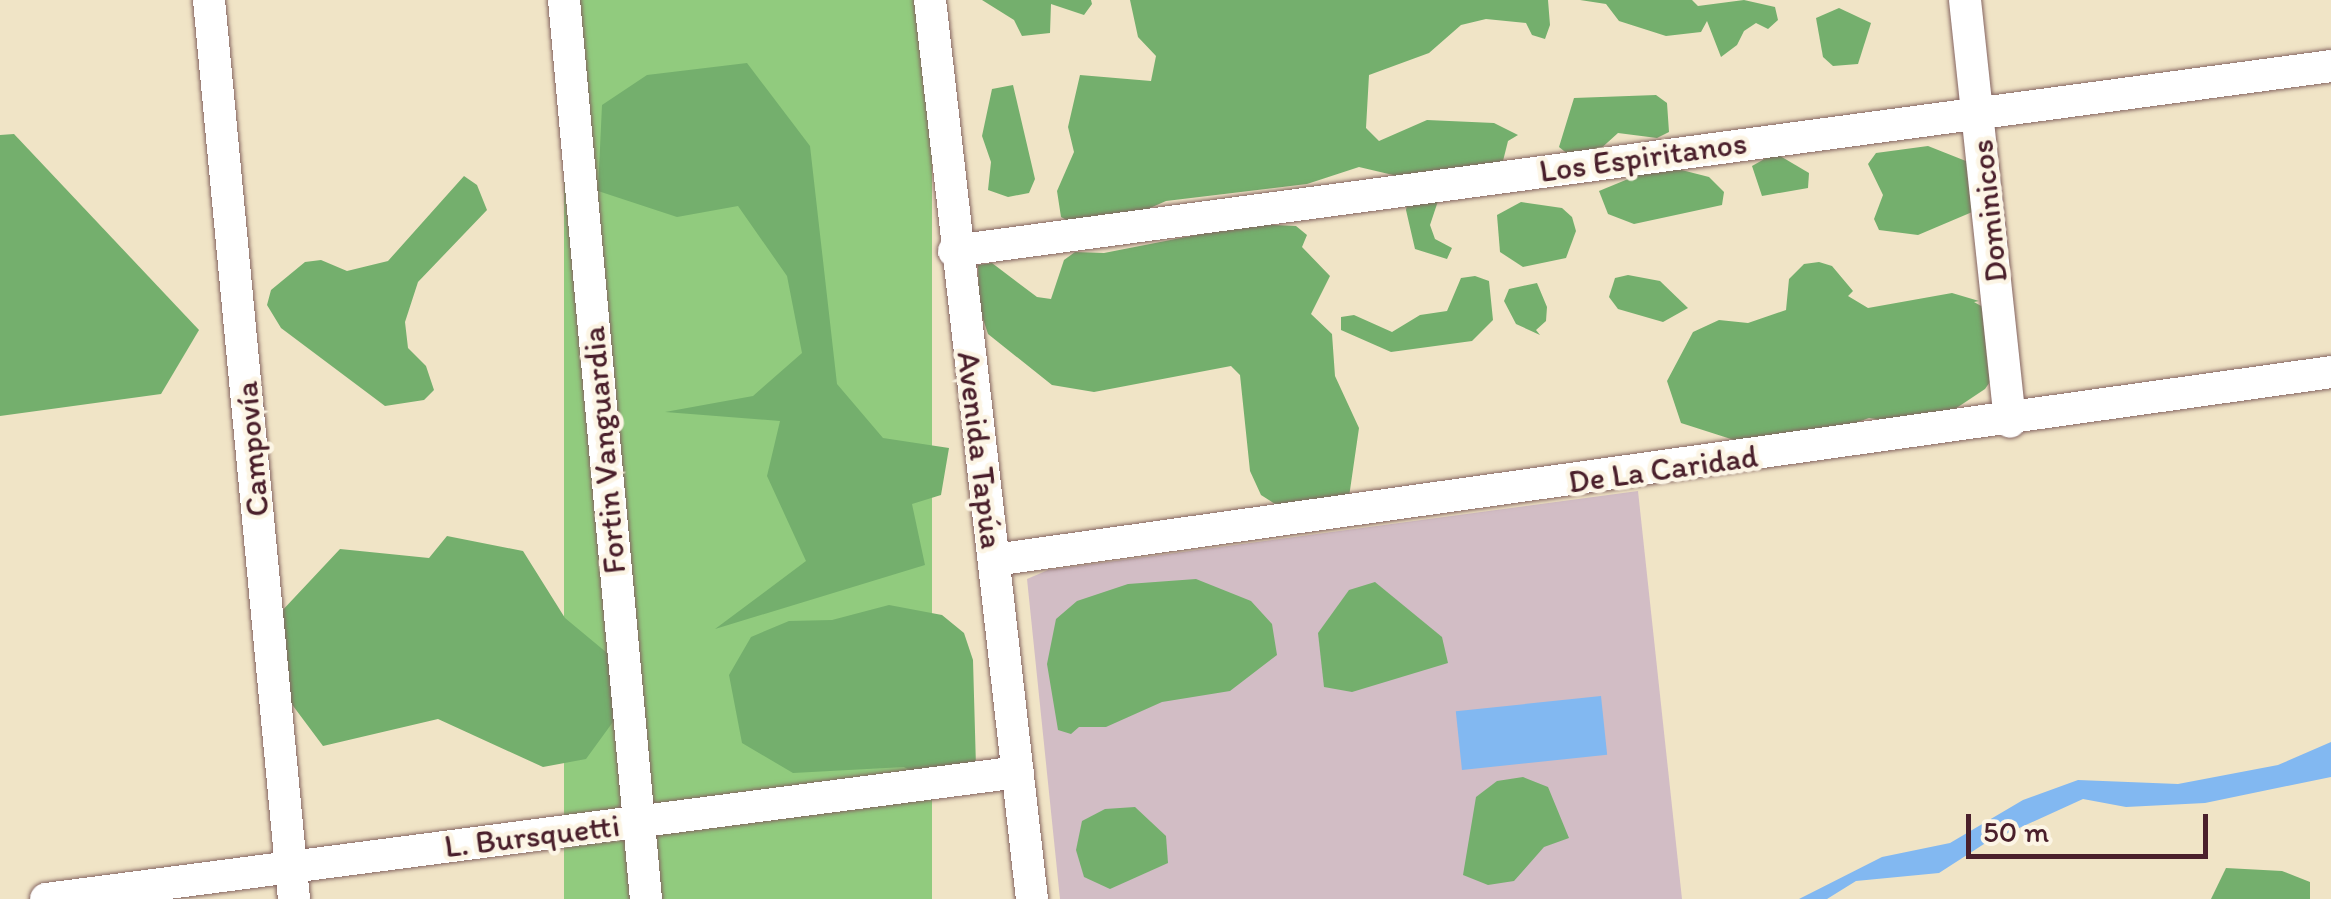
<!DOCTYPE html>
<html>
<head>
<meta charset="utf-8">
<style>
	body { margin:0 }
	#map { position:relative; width:2331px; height:899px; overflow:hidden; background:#f0e4c6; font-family:Itim,sans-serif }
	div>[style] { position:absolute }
	.industrial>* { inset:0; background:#d2bdc5 }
	.green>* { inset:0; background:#91cb7e; transform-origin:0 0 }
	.forest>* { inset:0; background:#74af6d }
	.water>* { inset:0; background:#82b8f1; transform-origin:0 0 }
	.roads { filter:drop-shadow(0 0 2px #846461) drop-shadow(0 0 2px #846461) }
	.minor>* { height:32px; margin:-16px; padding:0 16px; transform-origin:16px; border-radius:16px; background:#fff }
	span { translate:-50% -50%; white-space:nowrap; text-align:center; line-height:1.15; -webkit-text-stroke:9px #fcf5e5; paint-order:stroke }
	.street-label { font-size:32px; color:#4a1f2b }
	.scale { position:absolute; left:1966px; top:814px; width:242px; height:45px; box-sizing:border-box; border:5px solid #4a1f2b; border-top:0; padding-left:12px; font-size:30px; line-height:35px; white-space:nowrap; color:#4a1f2b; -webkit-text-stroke:8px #fcf5e5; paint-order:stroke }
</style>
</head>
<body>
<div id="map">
	<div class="industrial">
		<div style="clip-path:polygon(1638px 491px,1682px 899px,1060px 899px,1027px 579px,1048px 570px)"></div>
	</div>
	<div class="green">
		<div style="left:564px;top:0;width:368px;height:903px"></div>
	</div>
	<div class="forest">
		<div style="clip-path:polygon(982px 0,1091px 0,1092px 4px,1084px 15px,1051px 4px,1050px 33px,1022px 36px,1014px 20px)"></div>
		<div style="clip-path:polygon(1130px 0,1548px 0,1550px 25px,1545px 39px,1532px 35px,1526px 23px,1486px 19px,1461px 25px,1429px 53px,1369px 75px,1366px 128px,1379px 141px,1427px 120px,1494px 123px,1518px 135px,1508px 141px,1503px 161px,1410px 179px,1359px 167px,1307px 184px,1166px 201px,1114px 224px,1074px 224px,1061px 217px,1057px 191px,1074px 152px,1068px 127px,1080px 75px,1151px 81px,1156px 56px,1138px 37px)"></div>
		<div style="clip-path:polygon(1580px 0,1692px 0,1698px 6px,1744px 0,1775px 7px,1778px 20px,1768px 29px,1756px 23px,1744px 31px,1737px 45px,1721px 57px,1707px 21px,1701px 32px,1666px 36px,1619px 21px,1606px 4px)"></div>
		<div style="clip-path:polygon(1839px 8px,1871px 23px,1858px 64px,1833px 66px,1823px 57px,1816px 18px)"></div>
		<div style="clip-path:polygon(747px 63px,810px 146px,837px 384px,883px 438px,949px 448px,941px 495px,912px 504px,925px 565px,715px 629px,806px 561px,767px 476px,780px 421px,665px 412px,753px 396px,802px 353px,787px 276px,738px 206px,677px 217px,598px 191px,602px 105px,647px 75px)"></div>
		<div style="clip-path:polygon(1013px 85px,1035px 179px,1029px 193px,1008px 197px,988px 190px,991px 162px,982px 136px,992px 89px)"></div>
		<div style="clip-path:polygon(1656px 95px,1667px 103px,1669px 132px,1657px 138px,1618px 133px,1597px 152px,1569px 155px,1559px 147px,1574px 98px)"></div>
		<div style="clip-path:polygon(14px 134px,199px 330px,161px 394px,0 416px,0 135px)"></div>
		<div style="clip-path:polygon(1928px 146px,1976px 165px,1984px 207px,1918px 235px,1879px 230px,1874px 219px,1883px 195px,1868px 164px,1876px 153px)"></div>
		<div style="clip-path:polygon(1775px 153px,1809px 173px,1808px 188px,1762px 196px,1752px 166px)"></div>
		<div style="clip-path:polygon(1662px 165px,1709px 177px,1724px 192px,1722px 205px,1634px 224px,1608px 214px,1599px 191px)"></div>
		<div style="clip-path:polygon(464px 176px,477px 185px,487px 210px,418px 282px,405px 322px,408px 348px,426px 366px,434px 390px,424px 400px,385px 406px,281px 328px,267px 305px,271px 290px,305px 262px,321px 260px,347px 271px,388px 261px)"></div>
		<div style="clip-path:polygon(1439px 198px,1430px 225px,1435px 239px,1452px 248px,1447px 259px,1415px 249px,1406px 210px,1407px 204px)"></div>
		<div style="clip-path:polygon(1521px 202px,1562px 208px,1572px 217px,1576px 231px,1566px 258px,1523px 267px,1500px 252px,1497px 215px)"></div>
		<div style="clip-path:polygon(1252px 224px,1296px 226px,1307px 235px,1302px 247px,1330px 276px,1311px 314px,1332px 334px,1335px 376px,1359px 428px,1349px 497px,1286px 511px,1261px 495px,1250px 471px,1240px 375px,1231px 366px,1094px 392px,1052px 385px,988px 334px,979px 307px,978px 265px,992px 263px,1037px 297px,1051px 299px,1064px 260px,1075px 252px,1104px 253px)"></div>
		<div style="clip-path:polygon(1819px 262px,1832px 266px,1853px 291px,1848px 296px,1868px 308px,1952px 293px,1979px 301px,1974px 302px,1983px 307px,1992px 379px,1985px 389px,1952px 411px,1910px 424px,1869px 418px,1858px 422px,1868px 427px,1759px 448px,1681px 423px,1667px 381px,1693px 332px,1719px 320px,1748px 323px,1786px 310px,1789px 279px,1804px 264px)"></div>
		<div style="clip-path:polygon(1628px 275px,1660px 281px,1688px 308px,1663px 322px,1618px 309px,1609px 297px,1615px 278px)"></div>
		<div style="clip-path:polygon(1475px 276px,1489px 281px,1493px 320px,1472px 341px,1391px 352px,1341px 330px,1341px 317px,1354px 315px,1392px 332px,1420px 315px,1447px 311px,1461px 278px)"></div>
		<div style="clip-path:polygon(1537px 283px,1547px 307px,1546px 321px,1536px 330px,1540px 335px,1516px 324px,1504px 301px,1509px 289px)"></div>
		<div style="clip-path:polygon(447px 536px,523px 551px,565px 618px,642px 682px,586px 759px,543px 767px,438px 719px,323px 746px,273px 679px,264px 630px,340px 549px,429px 558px)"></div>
		<div style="clip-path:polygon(1196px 579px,1251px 601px,1272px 624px,1277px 655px,1230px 691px,1162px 702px,1106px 727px,1079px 727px,1071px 734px,1058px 730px,1047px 664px,1056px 619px,1077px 601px,1128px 584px)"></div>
		<div style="clip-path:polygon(1375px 582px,1442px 637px,1448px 663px,1352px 692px,1324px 687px,1318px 633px,1349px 590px)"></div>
		<div style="clip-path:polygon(889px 605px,942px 615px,964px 633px,973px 660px,976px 767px,943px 788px,904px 767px,793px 773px,742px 743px,729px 675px,751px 637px,789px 621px,832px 620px)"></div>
		<div style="clip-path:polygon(1523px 777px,1548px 787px,1569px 838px,1544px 847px,1514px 881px,1488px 885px,1463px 875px,1476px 797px,1497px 781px)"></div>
		<div style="clip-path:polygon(1135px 807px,1166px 836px,1168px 863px,1110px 889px,1084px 877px,1076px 850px,1082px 821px,1105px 809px)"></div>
		<div style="clip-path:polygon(2226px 868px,2282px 871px,2310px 882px,2310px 899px,2211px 899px)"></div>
	</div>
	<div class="water">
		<div style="left:1601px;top:696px;width:59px;height:146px;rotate:84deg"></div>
		<div style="clip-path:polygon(2331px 742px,2331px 777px,2205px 803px,2126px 807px,2083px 799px,1984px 844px,1939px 873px,1856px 881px,1827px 899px,1799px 899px,1882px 857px,1950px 843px,2023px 800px,2078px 780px,2178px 784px,2278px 765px)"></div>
	</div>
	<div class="roads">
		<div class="minor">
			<div style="left:209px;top:0;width:903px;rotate:84.6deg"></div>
			<div style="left:564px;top:0;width:903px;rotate:84.79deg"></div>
			<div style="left:930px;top:0;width:905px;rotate:83.53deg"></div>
			<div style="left:1965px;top:0;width:424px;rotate:83.9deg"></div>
			<div style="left:954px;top:251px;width:1389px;rotate:-7.65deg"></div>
			<div style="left:994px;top:560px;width:1350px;rotate:-8deg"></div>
			<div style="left:46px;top:899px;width:980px;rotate:-7.44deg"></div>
		</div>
	</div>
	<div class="street-label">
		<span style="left:1643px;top:157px;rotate:-8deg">Los Espiritanos</span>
		<span style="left:1989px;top:211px;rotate:-96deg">Dominicos</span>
		<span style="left:252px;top:449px;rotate:-95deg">Campovía</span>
		<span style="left:604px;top:450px;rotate:-95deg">Fortin Vanguardia</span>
		<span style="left:980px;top:450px;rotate:83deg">Avenida Tapúa</span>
		<span style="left:1663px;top:469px;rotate:-8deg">De La Caridad</span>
		<span style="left:532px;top:836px;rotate:-7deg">L. Bursquetti</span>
	</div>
	<div class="scale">50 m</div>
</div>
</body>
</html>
